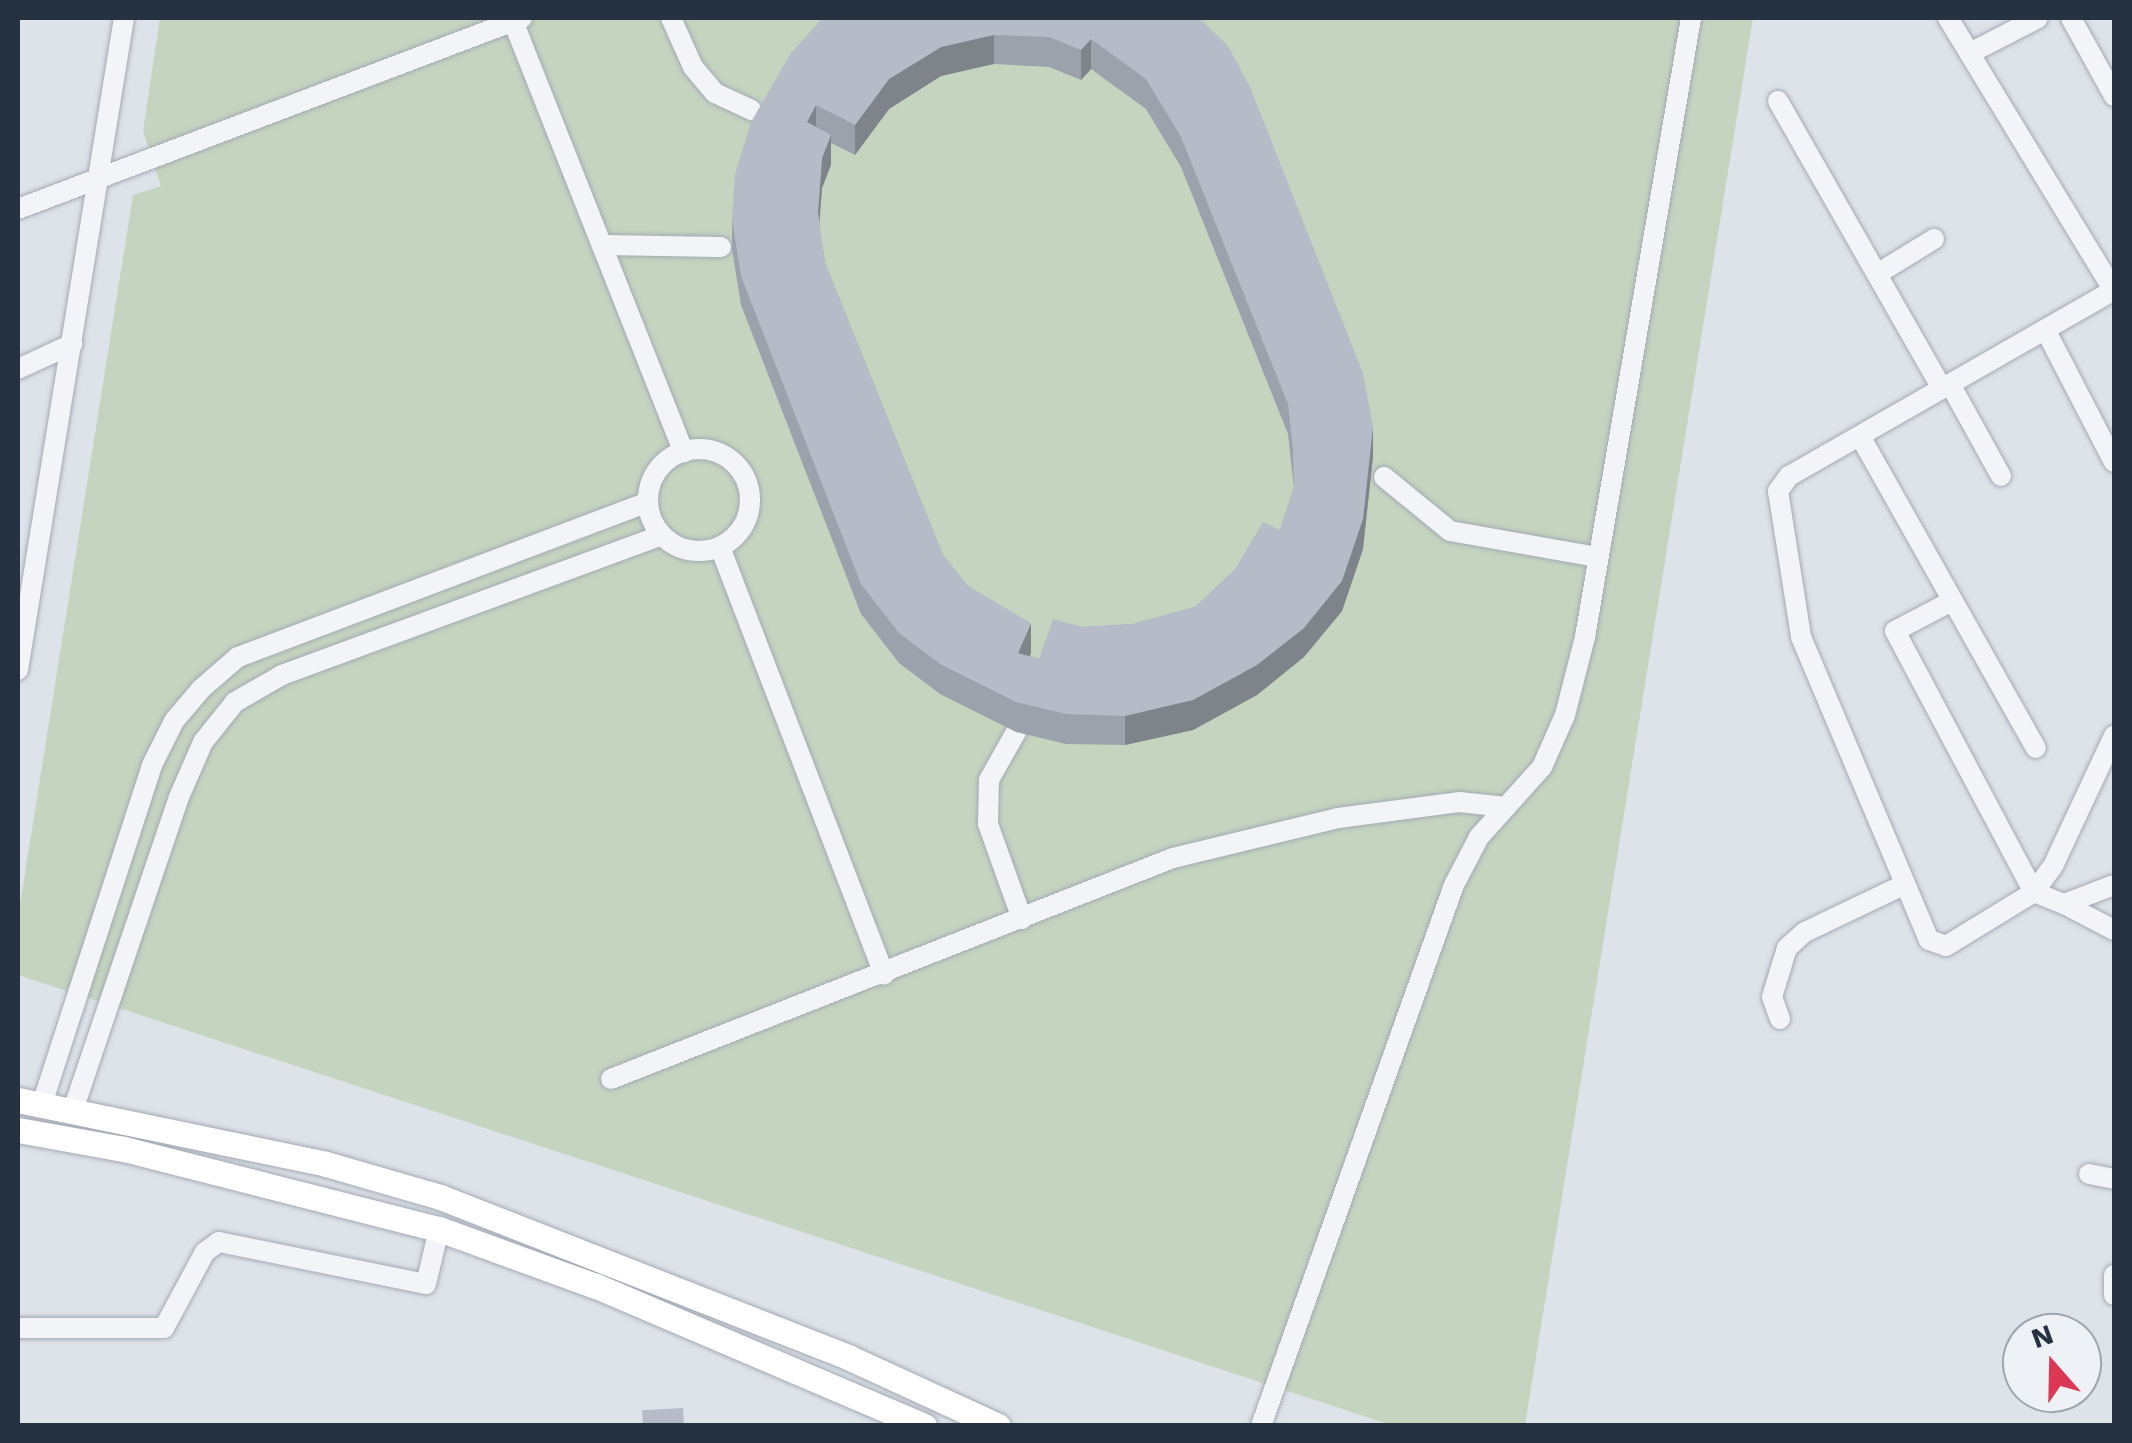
<!DOCTYPE html>
<html>
<head>
<meta charset="utf-8">
<style>
	body { margin:0 }
	#map { position:relative; width:2132px; height:1443px; overflow:hidden; background:#dee3e9; font-family:"Work Sans",sans-serif }
	div>[style] { position:absolute }
	.green>* { inset:0; background:#c5d4bf }
	.roads { filter:drop-shadow(0 0 2px #a3aab4) drop-shadow(0 0 2px #a3aab4) }
	.minor>* { height:20px; margin:-10px; padding:0 10px; transform-origin:10px; border-radius:10px; background:#f2f4f7 }
	.minor>.ring { margin:-10px; padding:0; box-sizing:content-box; background:none; border:20px solid #f2f4f7; border-radius:50% }
	.major>* { height:25px; margin:-12.5px; padding:0 12.5px; transform-origin:12.5px; border-radius:12.5px; background:#fff }
	.wall>* { inset:0; background:#9ca2ab }
	.shaded-wall>* { inset:0; background:#7f848b }
	.building>* { inset:0; background:#b5bcc7; transform-origin:0 0 }
	span { translate:-50% -50%; white-space:nowrap; text-align:center; line-height:1.15; -webkit-text-stroke:8px #eef2f7; paint-order:stroke }
	.frame { position:absolute; inset:0; border:20px solid #263142; pointer-events:none }
	.north { position:absolute; left:2002px; top:1313px; width:100px; height:100px; box-sizing:border-box; background:#eef2f7; border:2px solid #9ea5af; border-radius:50%; rotate:340deg; font-size:28px; font-weight:700; line-height:40px; text-align:center; color:#263142 }
	.north::after { content:''; display:block; margin:auto; width:35px; height:45px; background:#da3854; clip-path:polygon(50% 0,100% 100%,50% 72%,0 100%) }
</style>
</head>
<body>
<div id="map">
	<div class="green">
		<div style="clip-path:polygon(160px 18px,1753px 18px,1525px 1425px,1391px 1425px,18px 975px,18px 917px,133px 195px,161px 186px,143px 131px)"></div>
	</div>
	<div class="roads">
		<div class="minor">
			<div style="left:671px;top:18px;width:54px;rotate:65.8deg"></div>
			<div style="left:693px;top:67px;width:34px;rotate:50deg"></div>
			<div style="left:715px;top:93px;width:40px;rotate:25deg"></div>
			<div style="left:1948px;top:18px;width:320px;rotate:58.7deg"></div>
			<div style="left:2071px;top:18px;width:89px;rotate:61.1deg"></div>
			<div style="left:513px;top:21px;width:464px;rotate:68.4deg"></div>
			<div style="left:1970px;top:53px;width:76px;rotate:-27.2deg"></div>
			<div style="left:1778px;top:101px;width:331px;rotate:60.3deg"></div>
			<div style="left:18px;top:209px;width:539px;rotate:-20.76deg"></div>
			<div style="left:602px;top:245px;width:119px;rotate:1deg"></div>
			<div style="left:1877px;top:274px;width:67px;rotate:-31.6deg"></div>
			<div style="left:2114px;top:290px;width:374px;rotate:150.2deg"></div>
			<div style="left:1789px;top:476px;width:19px;rotate:126deg"></div>
			<div style="left:1778px;top:491px;width:148px;rotate:81deg"></div>
			<div style="left:1801px;top:637px;width:329px;rotate:67.1deg"></div>
			<div style="left:1929px;top:940px;width:18px;rotate:19deg"></div>
			<div style="left:1946px;top:946px;width:103px;rotate:-31.5deg"></div>
			<div style="left:2034px;top:892px;width:32px;rotate:22deg"></div>
			<div style="left:2064px;top:904px;width:53px;rotate:-20.8deg"></div>
			<div style="left:2047px;top:333px;width:145px;rotate:62.6deg"></div>
			<div style="left:18px;top:369px;width:60px;rotate:-24.8deg"></div>
			<div style="left:1950px;top:384px;width:105px;rotate:61deg"></div>
			<div style="left:1860px;top:436px;width:358px;rotate:60.6deg"></div>
			<div class="ring" style="left:648px;top:449px;width:82px;height:82px"></div>
			<div style="left:1384px;top:477px;width:85px;rotate:39.3deg"></div>
			<div style="left:1450px;top:531px;width:150px;rotate:10deg"></div>
			<div style="left:720px;top:547px;width:458px;rotate:69deg"></div>
			<div style="left:1950px;top:602px;width:62px;rotate:152.2deg"></div>
			<div style="left:1895px;top:631px;width:296px;rotate:62deg"></div>
			<div style="left:2034px;top:892px;width:32px;rotate:-54deg"></div>
			<div style="left:2053px;top:866px;width:144px;rotate:-64.9deg"></div>
			<div style="left:18px;top:670px;width:661px;rotate:-80.77deg"></div>
			<div style="left:1016px;top:732px;width:55px;rotate:119.4deg"></div>
			<div style="left:989px;top:780px;width:44px;rotate:91.3deg"></div>
			<div style="left:988px;top:824px;width:101px;rotate:70.3deg"></div>
			<div style="left:2064px;top:904px;width:56px;rotate:27.5deg"></div>
			<div style="left:1780px;top:1019px;width:23px;rotate:-110deg"></div>
			<div style="left:1772px;top:997px;width:51px;rotate:-73deg"></div>
			<div style="left:1787px;top:948px;width:24px;rotate:-42deg"></div>
			<div style="left:1805px;top:932px;width:109px;rotate:-25.6deg"></div>
			<div style="left:611px;top:1079px;width:604px;rotate:-21.47deg"></div>
			<div style="left:1173px;top:858px;width:170px;rotate:-13.6deg"></div>
			<div style="left:1338px;top:818px;width:122px;rotate:-7.5deg"></div>
			<div style="left:1459px;top:802px;width:47px;rotate:6.1deg"></div>
			<div style="left:42px;top:1104px;width:356px;rotate:-72deg"></div>
			<div style="left:152px;top:765px;width:49px;rotate:-63.4deg"></div>
			<div style="left:174px;top:721px;width:42px;rotate:-49.8deg"></div>
			<div style="left:201px;top:689px;width:49px;rotate:-40.9deg"></div>
			<div style="left:238px;top:657px;width:438px;rotate:-20.7deg"></div>
			<div style="left:73px;top:1110px;width:330px;rotate:-71.3deg"></div>
			<div style="left:179px;top:797px;width:60px;rotate:-66.4deg"></div>
			<div style="left:203px;top:742px;width:51px;rotate:-51.3deg"></div>
			<div style="left:235px;top:702px;width:54px;rotate:-29.9deg"></div>
			<div style="left:282px;top:675px;width:405px;rotate:-20.2deg"></div>
			<div style="left:2089px;top:1174px;width:25px;rotate:11deg"></div>
			<div style="left:2114px;top:1275px;width:20px;rotate:90deg"></div>
			<div style="left:18px;top:1328px;width:146px"></div>
			<div style="left:164px;top:1328px;width:86px;rotate:-61.7deg"></div>
			<div style="left:205px;top:1252px;width:17px;rotate:-36deg"></div>
			<div style="left:219px;top:1242px;width:211px;rotate:11.5deg"></div>
			<div style="left:426px;top:1284px;width:57px;rotate:-76.7deg"></div>
			<div style="left:1261px;top:1426px;width:574px;rotate:-70.37deg"></div>
			<div style="left:1454px;top:885px;width:54px;rotate:-62.5deg"></div>
			<div style="left:1479px;top:837px;width:94px;rotate:-48deg"></div>
			<div style="left:1542px;top:767px;width:57px;rotate:-66.1deg"></div>
			<div style="left:1565px;top:715px;width:81px;rotate:-75.6deg"></div>
			<div style="left:1585px;top:637px;width:628px;rotate:-80.28deg"></div>
		</div>
		<div class="major">
			<div style="left:18px;top:1100px;width:315px;rotate:11.7deg"></div>
			<div style="left:326px;top:1164px;width:119px;rotate:16.1deg"></div>
			<div style="left:440px;top:1197px;width:438px;rotate:21.4deg"></div>
			<div style="left:848px;top:1357px;width:165px;rotate:24.7deg"></div>
			<div style="left:18px;top:1130px;width:108px;rotate:10.2deg"></div>
			<div style="left:124px;top:1149px;width:325px;rotate:14.3deg"></div>
			<div style="left:439px;top:1229px;width:167px;rotate:20deg"></div>
			<div style="left:596px;top:1286px;width:357px;rotate:23.1deg"></div>
		</div>
	</div>
	<div class="wall">
		<div style="clip-path:polygon(evenodd,1199px 18px,1373px 456px,1363px 549px,1342px 611px,1304px 657px,1257px 695px,1193px 730px,1125px 745px,1066px 744px,1016px 732px,940px 694px,899px 663px,861px 614px,741px 305px,732px 249px,732px 219px,820px 21px,1199px 18px,994px 64px,1049px 67px,1081px 80px,1091px 69px,1146px 109px,1181px 167px,1288px 434px,1293px 480px,1294px 487px,1280px 530px,1195px 607px,1133px 624px,1083px 627px,1039px 659px,1030px 656px,1031px 653px,968px 586px,943px 555px,825px 263px,819px 222px,822px 188px,831px 165px,831px 143px,855px 155px,889px 109px,941px 76px,994px 64px)"></div>
	</div>
	<div class="shaded-wall">
		<div style="clip-path:polygon(994px 35px,994px 64px,941px 76px,889px 109px,855px 155px,855px 125px,889px 79px,941px 47px)"></div>
		<div style="clip-path:polygon(1091px 39px,1091px 69px,1081px 80px,1081px 50px)"></div>
		<div style="clip-path:polygon(816px 105px,816px 135px,807px 122px)"></div>
		<div style="clip-path:polygon(831px 135px,831px 165px,822px 188px,818px 242px,818px 212px,822px 158px)"></div>
		<div style="clip-path:polygon(1373px 427px,1373px 456px,1363px 549px,1342px 611px,1304px 657px,1257px 695px,1193px 730px,1125px 745px,1125px 716px)"></div>
		<div style="clip-path:polygon(1031px 623px,1031px 653px,1018px 682px,1018px 653px)"></div>
	</div>
	<div class="building">
		<div style="clip-path:polygon(evenodd,825px 18px,1199px 18px,1228px 46px,1250px 87px,1363px 373px,1373px 427px,1363px 519px,1342px 581px,1304px 628px,1257px 665px,1193px 700px,1125px 716px,1066px 714px,1016px 702px,940px 664px,899px 633px,861px 584px,741px 276px,732px 219px,735px 174px,751px 122px,791px 53px,820px 21px,825px 18px,994px 35px,1049px 37px,1081px 50px,1091px 39px,1146px 79px,1181px 137px,1288px 404px,1293px 450px,1294px 486px,1280px 530px,1263px 522px,1235px 569px,1195px 607px,1133px 624px,1083px 627px,1053px 619px,1039px 659px,1018px 653px,1031px 623px,968px 586px,943px 555px,825px 263px,818px 212px,822px 158px,831px 135px,807px 122px,816px 105px,855px 125px,889px 79px,941px 47px,994px 35px)"></div>
		<div style="left:683px;top:1408px;width:18px;height:41px;rotate:87deg"></div>
	</div>
	<div class="frame"></div>
	<div class="north">N</div>
</div>
</body>
</html>
